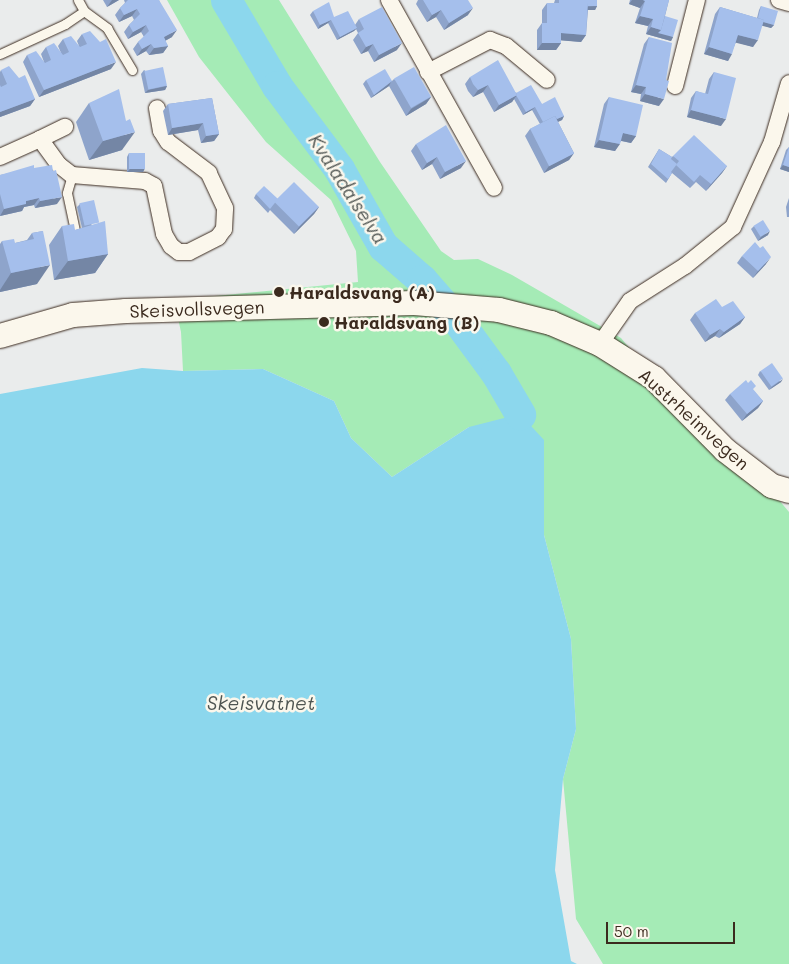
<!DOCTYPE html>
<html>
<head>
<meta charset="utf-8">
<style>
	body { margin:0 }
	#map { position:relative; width:789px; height:964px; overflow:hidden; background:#eaecec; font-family:Mali,sans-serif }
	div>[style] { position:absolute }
	.green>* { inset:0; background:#a5ebb6 }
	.water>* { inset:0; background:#8cd7ed }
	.river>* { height:31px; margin:-15.5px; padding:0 15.5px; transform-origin:15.5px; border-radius:15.5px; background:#8cd7ed }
	.roads { filter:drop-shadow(0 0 1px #3b2a1e) drop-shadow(0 0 1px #3b2a1e) }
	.service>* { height:9px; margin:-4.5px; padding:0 4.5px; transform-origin:4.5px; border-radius:4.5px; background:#fbf7ec }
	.minor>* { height:16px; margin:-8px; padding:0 8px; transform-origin:8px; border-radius:8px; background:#fbf7ec }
	.secondary>* { height:24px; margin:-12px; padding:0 12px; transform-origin:12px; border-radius:12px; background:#fbf7ec }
	.wall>* { inset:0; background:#8ea4cb }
	.shaded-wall>* { inset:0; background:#7486a5 }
	.building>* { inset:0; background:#a5bfec; transform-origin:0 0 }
	.dots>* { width:14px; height:14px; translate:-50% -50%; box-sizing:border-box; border:2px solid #fbf7ec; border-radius:50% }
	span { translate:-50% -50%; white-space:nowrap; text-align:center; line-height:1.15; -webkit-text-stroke:5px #fbf7ec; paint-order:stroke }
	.poi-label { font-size:18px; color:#3b2a1e; font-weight:700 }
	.left { translate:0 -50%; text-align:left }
	.street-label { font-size:18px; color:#3b2a1e }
	.water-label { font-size:19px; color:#4f5552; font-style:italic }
	.scale { position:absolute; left:606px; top:922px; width:129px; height:22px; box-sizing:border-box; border:2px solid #3b2a1e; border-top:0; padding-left:6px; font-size:15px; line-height:18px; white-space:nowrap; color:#3b2a1e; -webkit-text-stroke:4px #fbf7ec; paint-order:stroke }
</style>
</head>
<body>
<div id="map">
	<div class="green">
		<div style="clip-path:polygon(167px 0,279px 0,380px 162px,441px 251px,454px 260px,478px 259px,512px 275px,621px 338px,654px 378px,768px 487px,789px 512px,789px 964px,603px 964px,576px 919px,563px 779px,576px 729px,571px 639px,544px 535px,544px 441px,469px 427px,392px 477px,351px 438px,334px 401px,263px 369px,183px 371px,181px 332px,174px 300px,358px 282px,356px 251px,331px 200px,266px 142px,199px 57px)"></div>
	</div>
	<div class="water">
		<div style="clip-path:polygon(142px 368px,183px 371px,263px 369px,334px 401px,351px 438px,392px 477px,469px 427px,520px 414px,544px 440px,544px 535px,571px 639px,576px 729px,563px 779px,555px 870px,571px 961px,577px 964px,0 964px,0 394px)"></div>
	</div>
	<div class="river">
		<div style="left:226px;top:0;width:100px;rotate:59.3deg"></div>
		<div style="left:277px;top:86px;width:104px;rotate:53.2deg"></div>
		<div style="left:339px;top:169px;width:89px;rotate:60.3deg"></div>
		<div style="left:383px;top:246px;width:52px;rotate:41.1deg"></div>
		<div style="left:422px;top:280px;width:53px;rotate:48.8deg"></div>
		<div style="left:457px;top:320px;width:66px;rotate:53.7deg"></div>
		<div style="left:496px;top:373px;width:48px;rotate:59.7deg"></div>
	</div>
	<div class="roads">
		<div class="service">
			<div style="left:78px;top:0;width:13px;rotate:61deg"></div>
			<div style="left:84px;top:11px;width:29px;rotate:36deg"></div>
			<div style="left:107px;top:28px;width:49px;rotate:59.2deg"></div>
			<div style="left:0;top:54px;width:72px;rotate:-24.8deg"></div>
			<div style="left:65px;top:24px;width:23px;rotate:-34deg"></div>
			<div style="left:72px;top:175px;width:19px;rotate:106deg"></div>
			<div style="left:67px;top:193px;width:40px;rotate:78deg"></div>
		</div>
		<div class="minor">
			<div style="left:389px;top:0;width:215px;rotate:60.8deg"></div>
			<div style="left:779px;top:0;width:10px;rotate:17deg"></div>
			<div style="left:428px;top:72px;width:70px;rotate:-27.3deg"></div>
			<div style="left:490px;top:40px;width:17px;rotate:21deg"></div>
			<div style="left:506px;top:46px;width:53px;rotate:39.7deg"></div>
			<div style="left:675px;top:86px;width:89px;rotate:-75.7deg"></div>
			<div style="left:40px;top:139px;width:28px;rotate:-26deg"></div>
			<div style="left:0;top:157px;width:44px;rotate:-24.2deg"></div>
			<div style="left:40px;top:139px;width:32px;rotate:54deg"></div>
			<div style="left:59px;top:165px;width:16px;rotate:38deg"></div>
			<div style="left:72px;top:175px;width:73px;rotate:4.7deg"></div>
			<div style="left:145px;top:181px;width:10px;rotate:29deg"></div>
			<div style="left:154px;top:186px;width:49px;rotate:78.2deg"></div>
			<div style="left:164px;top:234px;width:14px;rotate:60deg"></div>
			<div style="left:171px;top:246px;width:10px;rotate:37deg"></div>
			<div style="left:179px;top:252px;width:10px"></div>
			<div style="left:189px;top:252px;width:33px;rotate:-27deg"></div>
			<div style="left:218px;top:237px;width:10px;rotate:-53deg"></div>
			<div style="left:224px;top:229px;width:21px;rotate:-87deg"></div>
			<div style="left:225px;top:208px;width:38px;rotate:-115deg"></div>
			<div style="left:209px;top:173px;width:51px;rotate:-142.9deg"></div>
			<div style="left:168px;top:142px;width:13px;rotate:-122deg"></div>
			<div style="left:161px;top:131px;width:23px;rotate:-100deg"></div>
			<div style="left:600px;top:344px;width:52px;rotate:-55.1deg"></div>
			<div style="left:630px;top:301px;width:65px;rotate:-32.5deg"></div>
			<div style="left:685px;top:266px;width:62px;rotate:-39.1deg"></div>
			<div style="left:733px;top:227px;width:94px;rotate:-65.4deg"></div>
			<div style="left:772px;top:142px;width:61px;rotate:-73.9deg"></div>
		</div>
		<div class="secondary">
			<div style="left:0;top:336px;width:76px;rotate:-16deg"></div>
			<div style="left:73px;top:315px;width:53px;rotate:-4.3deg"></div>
			<div style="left:126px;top:311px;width:288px;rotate:-1.6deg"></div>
			<div style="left:414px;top:303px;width:85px;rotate:4.7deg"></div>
			<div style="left:499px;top:310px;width:54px;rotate:14deg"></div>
			<div style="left:551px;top:323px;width:53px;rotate:23.2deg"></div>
			<div style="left:600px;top:344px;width:64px;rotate:32.2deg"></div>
			<div style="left:654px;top:378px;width:101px;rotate:45.4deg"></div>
			<div style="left:725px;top:450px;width:59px;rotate:37.5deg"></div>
			<div style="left:772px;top:486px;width:18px;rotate:16deg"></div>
		</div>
	</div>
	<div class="wall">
		<div style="clip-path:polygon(103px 0,119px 0,107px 7px)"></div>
		<div style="clip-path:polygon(124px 0,159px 0,172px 37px,165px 41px,168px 46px,163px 53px,149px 55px,146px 51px,137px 56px,133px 49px,138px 42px,144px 37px,141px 32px,128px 39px,124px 32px,129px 25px,134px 20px,132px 16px,119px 22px,115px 15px,120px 8px,125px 3px)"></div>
		<div style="clip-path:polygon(418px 0,468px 0,468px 15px,444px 30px,436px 17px,427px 22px,416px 4px)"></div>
		<div style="clip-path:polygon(555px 0,597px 0,597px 6px,595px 10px,588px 10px,586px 35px,581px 42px,561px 40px,561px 43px,556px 50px,537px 50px,537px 30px,542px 23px,542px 10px,547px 3px,554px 3px)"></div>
		<div style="clip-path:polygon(630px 0,669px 0,665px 16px,673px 37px,671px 41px,646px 34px,648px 26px,635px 23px,640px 8px,629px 4px)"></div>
		<div style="clip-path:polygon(761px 6px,774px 25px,771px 28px,762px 25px,753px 47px,736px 42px,728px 61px,704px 54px,715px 14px,720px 7px,757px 18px,759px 10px)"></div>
		<div style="clip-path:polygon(313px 11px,355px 25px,359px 19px,397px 50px,374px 62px,368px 51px,361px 54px,353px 40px,358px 33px,356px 29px,354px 31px,337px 40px,328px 23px,318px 29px,310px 15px)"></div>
		<div style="clip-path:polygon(82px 34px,111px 69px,39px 97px,23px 62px,27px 55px,44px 62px,41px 54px,46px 47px,61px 53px,58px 46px,63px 39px,79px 46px,77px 41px)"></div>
		<div style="clip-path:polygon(649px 37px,659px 106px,640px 101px,641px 94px,631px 92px,644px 44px)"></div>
		<div style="clip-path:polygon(1px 70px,35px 99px,30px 106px,0 117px,0 72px)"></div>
		<div style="clip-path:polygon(144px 70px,167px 86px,165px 90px,145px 93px,141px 74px)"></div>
		<div style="clip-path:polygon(714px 72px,721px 126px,687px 117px,691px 98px,696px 91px,705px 94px,709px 79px)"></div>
		<div style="clip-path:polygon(470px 77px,517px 93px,542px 104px,564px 116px,562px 120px,558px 122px,574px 153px,569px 160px,544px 173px,525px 136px,530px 129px,540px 124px,532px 110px,523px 115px,514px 99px,512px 102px,494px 112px,483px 92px,473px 97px,468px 91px,465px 84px)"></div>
		<div style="clip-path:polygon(394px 79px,431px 97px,426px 104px,406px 116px,389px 86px,371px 98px,363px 84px,366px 80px,392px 81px)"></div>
		<div style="clip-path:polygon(609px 97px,636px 136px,631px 143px,621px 141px,615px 151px,594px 147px,604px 104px)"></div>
		<div style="clip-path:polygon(212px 98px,219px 134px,214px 141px,201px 143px,198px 130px,168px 135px,163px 111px,168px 104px)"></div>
		<div style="clip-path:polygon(89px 103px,126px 121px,122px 150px,89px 160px,76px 122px)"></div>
		<div style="clip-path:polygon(416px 144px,461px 168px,440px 179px,432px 164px,422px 170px,411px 151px)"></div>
		<div style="clip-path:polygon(789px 147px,789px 172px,780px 169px,786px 150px)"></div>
		<div style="clip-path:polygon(659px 149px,672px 157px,673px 156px,727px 166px,722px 173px,706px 191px,696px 182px,690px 188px,672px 173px,666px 183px,648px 167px)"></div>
		<div style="clip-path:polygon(129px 153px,145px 168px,143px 172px,127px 172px,127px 157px)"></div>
		<div style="clip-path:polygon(34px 168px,57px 204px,35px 208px,34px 205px,24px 207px,22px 211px,0 216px,0 175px)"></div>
		<div style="clip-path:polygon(256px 194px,278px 199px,319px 207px,314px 214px,294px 234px,270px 210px,268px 213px,254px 198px)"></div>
		<div style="clip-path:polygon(789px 198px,789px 217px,787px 217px,786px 207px)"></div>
		<div style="clip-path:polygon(80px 204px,108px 254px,95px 273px,54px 280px,49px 245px,62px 226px,75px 230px,82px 228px,77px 207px)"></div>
		<div style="clip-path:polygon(754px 226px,768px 235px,758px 241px,751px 229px)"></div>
		<div style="clip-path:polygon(43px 231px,37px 284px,0 292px,0 244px,2px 241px,15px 243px,27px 240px,32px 233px)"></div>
		<div style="clip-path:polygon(742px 256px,766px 264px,753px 278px,737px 263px)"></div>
		<div style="clip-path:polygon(722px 307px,745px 317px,740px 324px,719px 338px,715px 336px,705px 342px,690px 320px,695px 313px)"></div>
		<div style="clip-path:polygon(760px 371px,781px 382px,769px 390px,758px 375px)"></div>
		<div style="clip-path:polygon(753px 390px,763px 401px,758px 408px,742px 421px,725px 400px,730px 394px)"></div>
	</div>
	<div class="shaded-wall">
		<div style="clip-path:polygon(112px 0,119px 0,107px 7px)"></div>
		<div style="clip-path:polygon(632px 0,643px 0,645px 1px,640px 8px,629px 4px)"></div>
		<div style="clip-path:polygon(597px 6px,595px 10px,574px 10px,577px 7px)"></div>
		<div style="clip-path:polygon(473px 8px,468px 15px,444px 30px,449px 23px)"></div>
		<div style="clip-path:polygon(137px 9px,132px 16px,119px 22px,124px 15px)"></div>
		<div style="clip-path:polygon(441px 10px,436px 17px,427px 22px,432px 15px)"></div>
		<div style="clip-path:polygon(640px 16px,653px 19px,648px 26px,635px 23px)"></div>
		<div style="clip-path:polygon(331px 20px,328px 23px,318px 29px,320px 25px)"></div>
		<div style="clip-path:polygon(758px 20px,774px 25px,771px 28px,755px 24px)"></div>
		<div style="clip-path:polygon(146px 25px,141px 32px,128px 39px,133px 32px)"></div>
		<div style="clip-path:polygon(651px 27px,661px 30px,673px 37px,671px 41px,646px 34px)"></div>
		<div style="clip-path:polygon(357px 28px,354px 31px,337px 40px,340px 37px)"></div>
		<div style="clip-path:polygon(177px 30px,172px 37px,159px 44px,164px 37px)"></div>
		<div style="clip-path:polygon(561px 33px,586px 35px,581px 42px,556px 40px)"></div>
		<div style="clip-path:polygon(738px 35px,758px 40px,753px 47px,733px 42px)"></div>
		<div style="clip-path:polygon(402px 43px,397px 50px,374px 62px,379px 55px)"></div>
		<div style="clip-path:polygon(542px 43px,561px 43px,556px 50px,537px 50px)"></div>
		<div style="clip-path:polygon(151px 44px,146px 51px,137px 56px,142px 49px)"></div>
		<div style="clip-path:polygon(373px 44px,368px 51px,361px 54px,366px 47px)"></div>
		<div style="clip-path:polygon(168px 46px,163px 53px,149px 55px,154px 48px)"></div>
		<div style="clip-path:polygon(709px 47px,732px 54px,728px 61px,704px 54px)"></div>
		<div style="clip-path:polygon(116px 62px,111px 69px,39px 97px,44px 90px)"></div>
		<div style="clip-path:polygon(391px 82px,389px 86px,371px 98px,374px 95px)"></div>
		<div style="clip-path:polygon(488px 85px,483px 92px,473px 97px,478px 90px)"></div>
		<div style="clip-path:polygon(636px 85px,646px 87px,641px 94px,631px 92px)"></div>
		<div style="clip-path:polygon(167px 86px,165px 90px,145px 93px,148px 90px)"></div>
		<div style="clip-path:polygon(645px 94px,664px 99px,659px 106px,640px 101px)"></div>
		<div style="clip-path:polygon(517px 95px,512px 102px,494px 112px,499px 105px)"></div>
		<div style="clip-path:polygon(431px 97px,426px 104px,406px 116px,411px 109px)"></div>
		<div style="clip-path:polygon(35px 99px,30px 106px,0 117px,0 112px)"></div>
		<div style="clip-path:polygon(535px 107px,532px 110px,523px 115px,526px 112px)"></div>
		<div style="clip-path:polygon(691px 110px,726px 119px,721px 126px,687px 117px)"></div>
		<div style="clip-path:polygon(564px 116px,562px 120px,555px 123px,557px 119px)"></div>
		<div style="clip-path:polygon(203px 123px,198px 130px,168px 135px,172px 128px)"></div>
		<div style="clip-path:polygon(135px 132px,122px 150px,89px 160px,103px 141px)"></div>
		<div style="clip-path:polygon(623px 133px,636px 136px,631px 143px,618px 140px)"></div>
		<div style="clip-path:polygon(219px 134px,214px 141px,201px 143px,206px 136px)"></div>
		<div style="clip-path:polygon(599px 140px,620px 144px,615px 151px,594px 147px)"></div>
		<div style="clip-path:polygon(574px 153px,569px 160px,544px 173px,549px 166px)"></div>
		<div style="clip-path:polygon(437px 157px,432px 164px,422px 170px,427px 163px)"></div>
		<div style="clip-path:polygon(466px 161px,461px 168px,440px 179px,445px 172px)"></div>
		<div style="clip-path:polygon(783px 165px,789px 167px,789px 172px,780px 169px)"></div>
		<div style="clip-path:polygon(727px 166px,722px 173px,706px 191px,711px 184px)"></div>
		<div style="clip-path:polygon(145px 168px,143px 172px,127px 172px,130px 169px)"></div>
		<div style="clip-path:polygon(62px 197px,57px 204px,35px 208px,40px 201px)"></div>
		<div style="clip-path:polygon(39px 198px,34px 205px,24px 207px,22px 211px,0 216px,4px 209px,26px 201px)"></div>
		<div style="clip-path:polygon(319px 207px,314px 214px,294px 234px,299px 227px)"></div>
		<div style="clip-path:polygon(770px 231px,768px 235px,758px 241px,761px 237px)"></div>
		<div style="clip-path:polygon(108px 254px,95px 273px,54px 280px,68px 261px)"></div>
		<div style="clip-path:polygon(771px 257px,766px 264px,753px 278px,758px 271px)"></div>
		<div style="clip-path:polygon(50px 265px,37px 284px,0 292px,0 290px,11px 273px)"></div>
		<div style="clip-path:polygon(745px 317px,740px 324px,719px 338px,724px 332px)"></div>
		<div style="clip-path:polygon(720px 329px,715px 336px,705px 342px,710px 335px)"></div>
		<div style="clip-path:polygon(783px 379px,781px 382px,769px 390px,772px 387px)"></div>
		<div style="clip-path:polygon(763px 401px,758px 408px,742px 421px,747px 414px)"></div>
	</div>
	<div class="building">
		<div style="clip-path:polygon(128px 0,159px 0,177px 30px,164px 37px,168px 46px,154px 48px,151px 44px,142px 49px,138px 42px,149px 31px,146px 25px,133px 32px,129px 25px,140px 14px,137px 9px,124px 15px,120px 8px)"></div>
		<div style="clip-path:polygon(423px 0,468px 0,473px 8px,449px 23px,441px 10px,432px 15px)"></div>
		<div style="clip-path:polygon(559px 0,578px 0,578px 3px,588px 3px,586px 35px,561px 33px,561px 43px,542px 43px,542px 23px,547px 23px,547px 3px,559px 3px)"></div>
		<div style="clip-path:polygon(578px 0,597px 0,597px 6px,588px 6px,588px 3px,578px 3px)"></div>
		<div style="clip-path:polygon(643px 0,669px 0,661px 30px,651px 27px,653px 19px,640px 16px,645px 1px)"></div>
		<div style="clip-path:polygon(329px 2px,334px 17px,348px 11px,357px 28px,340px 37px,331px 20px,320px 25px,313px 11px)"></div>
		<div style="clip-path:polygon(761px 6px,778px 11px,774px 25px,763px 22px,764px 20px,758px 18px)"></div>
		<div style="clip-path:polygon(382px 7px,402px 43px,379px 55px,373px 44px,366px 47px,358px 33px,364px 29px,359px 19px)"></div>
		<div style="clip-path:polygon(720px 7px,764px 20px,758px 40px,738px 35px,732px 54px,709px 47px)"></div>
		<div style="clip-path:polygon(665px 16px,678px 20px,673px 37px,658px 33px,661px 30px)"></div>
		<div style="clip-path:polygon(90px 31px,100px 42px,106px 39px,116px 62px,44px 90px,27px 55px,36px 51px,45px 63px,51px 60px,46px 47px,54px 43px,63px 55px,69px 52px,63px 39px,71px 36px,80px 47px,87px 44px,82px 34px)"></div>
		<div style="clip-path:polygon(649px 37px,672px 43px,666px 80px,669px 81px,664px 99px,645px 94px,646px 87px,636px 85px)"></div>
		<div style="clip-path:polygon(498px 60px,517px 95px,499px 105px,488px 85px,478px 90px,473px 84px,470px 77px)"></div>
		<div style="clip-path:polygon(9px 66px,19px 78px,25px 75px,35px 99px,0 112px,0 85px,1px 87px,7px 84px,1px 70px)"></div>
		<div style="left:163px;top:67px;width:19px;height:19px;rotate:78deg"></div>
		<div style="left:414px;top:67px;width:34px;height:23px;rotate:60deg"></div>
		<div style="clip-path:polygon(385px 69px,392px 81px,374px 95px,366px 80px)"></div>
		<div style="clip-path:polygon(714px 72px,736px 78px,726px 119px,691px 110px,696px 91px,708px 94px)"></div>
		<div style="clip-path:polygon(531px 85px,542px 104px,555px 97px,564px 116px,557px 119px,555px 116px,543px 122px,535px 107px,526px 112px,516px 95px,517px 95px,516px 93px)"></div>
		<div style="clip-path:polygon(119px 89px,126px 121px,130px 119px,135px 132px,103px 141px,89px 103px)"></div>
		<div style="clip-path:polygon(609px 97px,643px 105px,636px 136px,623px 133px,620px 144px,599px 140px)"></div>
		<div style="clip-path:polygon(212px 98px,219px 134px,206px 136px,203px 123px,172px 128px,168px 104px)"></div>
		<div style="left:555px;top:116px;width:42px;height:28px;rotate:63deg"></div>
		<div style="clip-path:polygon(446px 125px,466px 161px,445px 172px,437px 157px,427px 163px,416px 144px)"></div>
		<div style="clip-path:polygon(694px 135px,727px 166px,711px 184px,700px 175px,694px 182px,676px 165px,679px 161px,673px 156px)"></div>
		<div style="clip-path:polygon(789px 147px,789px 167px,783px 165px)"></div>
		<div style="clip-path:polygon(659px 149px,672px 157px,671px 159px,677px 164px,671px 172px,672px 173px,668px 179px,651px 164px)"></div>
		<div style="left:129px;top:153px;width:16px;height:16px"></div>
		<div style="clip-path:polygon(34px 165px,34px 168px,52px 165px,53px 171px,56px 170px,62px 197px,40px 201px,39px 198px,26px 201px,26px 204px,4px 209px,0 194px,0 175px)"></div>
		<div style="left:294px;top:182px;width:35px;height:28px;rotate:45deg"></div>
		<div style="clip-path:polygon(264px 186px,278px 199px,270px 209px,256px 194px)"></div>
		<div style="left:94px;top:200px;width:23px;height:15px;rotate:77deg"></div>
		<div style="left:763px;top:220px;width:13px;height:11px;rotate:58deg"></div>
		<div style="clip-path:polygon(105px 221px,108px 254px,68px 261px,62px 226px,74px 224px,75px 230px)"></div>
		<div style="clip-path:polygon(43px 231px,50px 265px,11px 273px,2px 241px,14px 239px,15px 243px,34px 239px,32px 233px)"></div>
		<div style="clip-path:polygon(755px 242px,760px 248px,763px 246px,771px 257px,758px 271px,742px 256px)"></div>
		<div style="clip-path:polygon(716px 299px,722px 307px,733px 301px,745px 317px,724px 332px,720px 329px,710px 335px,695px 313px)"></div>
		<div style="left:772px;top:363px;width:19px;height:14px;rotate:55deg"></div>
		<div style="clip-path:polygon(746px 380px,748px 383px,751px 380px,756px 386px,753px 389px,763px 401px,747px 414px,730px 394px)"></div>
	</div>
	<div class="dots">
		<div style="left:279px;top:292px;background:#3b2a1e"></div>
		<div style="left:324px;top:322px;background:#3b2a1e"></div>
	</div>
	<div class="poi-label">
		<span class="left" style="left:289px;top:292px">Haraldsvang (A)</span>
		<span class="left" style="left:334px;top:322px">Haraldsvang (B)</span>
	</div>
	<div class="street-label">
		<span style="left:197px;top:309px;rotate:-2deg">Skeisvollsvegen</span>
		<span style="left:694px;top:419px;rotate:42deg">Austrheimvegen</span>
	</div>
	<div class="water-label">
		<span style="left:348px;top:189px;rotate:57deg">Kvaladalselva</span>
		<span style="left:261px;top:703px">Skeisvatnet</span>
	</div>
	<div class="scale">50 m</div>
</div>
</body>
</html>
